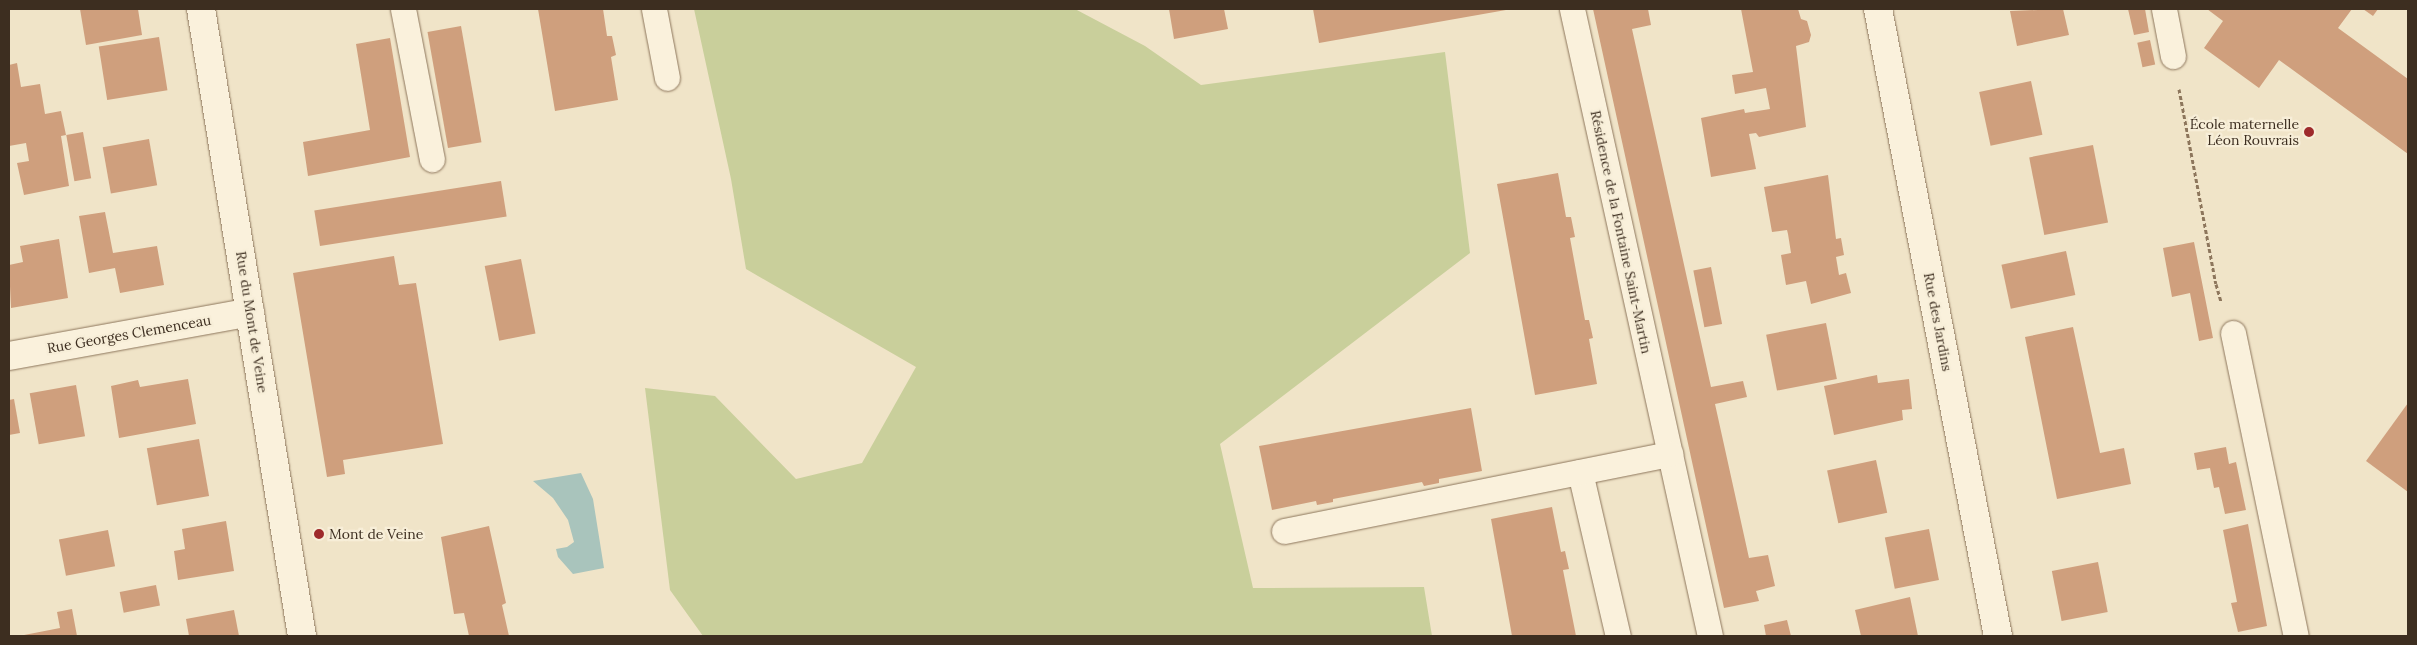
<!DOCTYPE html>
<html>
<head>
<meta charset="utf-8">
<style>
	body { margin:0 }
	#map { position:relative; width:2417px; height:645px; overflow:hidden; background:#f0e4c8; font-family:Lora,serif }
	div>[style] { position:absolute }
	.green>* { inset:0; background:#c9cf9b }
	.water>* { inset:0; background:#a9c4bc }
	.building>* { inset:0; background:#cf9f7d; transform-origin:0 0 }
	.path>* { height:3px; margin-top:-1.5px; transform-origin:0; background:repeating-linear-gradient(90deg,#8d765c 0 4px,transparent 0 6.5px) }
	.roads { filter:drop-shadow(0 0 1px #8d765c) drop-shadow(0 0 1px #8d765c) }
	.lane>* { height:25px; margin:-12.5px; padding:0 12.5px; transform-origin:12.5px; border-radius:12.5px; background:#faf1dc }
	.street>* { height:28px; margin:-14px; padding:0 14px; transform-origin:14px; border-radius:14px; background:#faf1dc }
	.dots>* { width:14px; height:14px; translate:-50% -50%; box-sizing:border-box; border:2px solid #f7eed8; border-radius:50% }
	span { translate:-50% -50%; white-space:nowrap; text-align:center; line-height:1.15; -webkit-text-stroke:4.5px #f7eed8; paint-order:stroke }
	.poi-label { font-size:14px; color:#3d2e20 }
	.right { translate:-100% -50%; text-align:right }
	.left { translate:0 -50%; text-align:left }
	.street-label { font-size:14px; color:#3d2e20 }
	.frame { position:absolute; inset:0; border:10px solid #3d2e20; pointer-events:none }
</style>
</head>
<body>
<div id="map">
	<div class="green">
		<div style="clip-path:polygon(694px 9px,1075px 9px,1145px 46px,1201px 85px,1445px 52px,1470px 253px,1220px 444px,1253px 588px,1424px 587px,1432px 636px,703px 636px,670px 590px,645px 388px,715px 396px,796px 479px,862px 463px,916px 367px,746px 269px,731px 179px)"></div>
	</div>
	<div class="water">
		<div style="clip-path:polygon(581px 473px,593px 499px,604px 568px,573px 574px,558px 557px,556px 549px,567px 547px,574px 542px,568px 520px,553px 498px,533px 481px)"></div>
	</div>
	<div class="building">
		<div style="clip-path:polygon(80px 9px,138px 9px,142px 35px,86px 45px)"></div>
		<div style="clip-path:polygon(538px 9px,603px 9px,607px 36px,612px 36px,616px 55px,611px 57px,618px 100px,555px 111px)"></div>
		<div style="clip-path:polygon(1169px 9px,1224px 9px,1228px 29px,1174px 39px)"></div>
		<div style="clip-path:polygon(1313px 9px,1506px 9px,1506px 10px,1319px 43px)"></div>
		<div style="clip-path:polygon(1593px 9px,1648px 9px,1651px 25px,1632px 29px,1711px 387px,1743px 381px,1747px 397px,1715px 404px,1749px 558px,1768px 555px,1775px 586px,1756px 591px,1759px 601px,1724px 608px)"></div>
		<div style="clip-path:polygon(1741px 9px,1798px 9px,1801px 19px,1807px 21px,1811px 35px,1809px 42px,1796px 46px,1806px 127px,1759px 137px,1756px 133px,1749px 134px,1756px 169px,1711px 177px,1701px 118px,1744px 109px,1745px 113px,1770px 109px,1766px 88px,1735px 94px,1732px 75px,1753px 72px)"></div>
		<div style="clip-path:polygon(2063px 9px,2069px 35px,2017px 46px,2010px 11px)"></div>
		<div style="clip-path:polygon(2128px 9px,2145px 9px,2149px 32px,2134px 35px)"></div>
		<div style="clip-path:polygon(2207px 9px,2352px 9px,2338px 28px,2408px 79px,2408px 154px,2279px 60px,2259px 88px,2204px 48px,2223px 21px)"></div>
		<div style="clip-path:polygon(2363px 9px,2378px 9px,2373px 16px)"></div>
		<div style="left:461px;top:26px;width:118px;height:34px;rotate:80deg"></div>
		<div style="left:159px;top:37px;width:54px;height:61px;rotate:81deg"></div>
		<div style="clip-path:polygon(390px 38px,410px 157px,308px 176px,303px 142px,370px 130px,356px 44px)"></div>
		<div style="left:2150px;top:40px;width:25px;height:13px;rotate:78deg"></div>
		<div style="clip-path:polygon(17px 63px,21px 87px,40px 84px,45px 114px,61px 111px,66px 135px,61px 136px,69px 186px,24px 195px,17px 163px,29px 161px,26px 143px,9px 146px,9px 65px)"></div>
		<div style="left:2031px;top:81px;width:55px;height:53px;rotate:78deg"></div>
		<div style="left:83px;top:132px;width:47px;height:17px;rotate:80deg"></div>
		<div style="left:149px;top:139px;width:47px;height:47px;rotate:80deg"></div>
		<div style="left:2093px;top:145px;width:79px;height:65px;rotate:79deg"></div>
		<div style="clip-path:polygon(1558px 173px,1566px 217px,1571px 217px,1575px 237px,1570px 238px,1585px 320px,1589px 320px,1593px 338px,1589px 339px,1597px 384px,1535px 395px,1497px 184px)"></div>
		<div style="clip-path:polygon(1828px 175px,1836px 239px,1841px 238px,1844px 255px,1836px 257px,1839px 275px,1846px 273px,1851px 293px,1811px 304px,1806px 281px,1786px 285px,1781px 255px,1791px 253px,1788px 234px,1787px 230px,1772px 232px,1764px 187px)"></div>
		<div style="left:501px;top:181px;width:36px;height:189px;rotate:81deg"></div>
		<div style="clip-path:polygon(105px 212px,113px 253px,157px 246px,164px 285px,120px 293px,115px 268px,89px 273px,79px 216px)"></div>
		<div style="clip-path:polygon(59px 239px,68px 298px,11px 308px,9px 265px,23px 262px,20px 246px)"></div>
		<div style="clip-path:polygon(2194px 242px,2213px 338px,2199px 341px,2190px 293px,2172px 297px,2163px 248px)"></div>
		<div style="left:2066px;top:251px;width:45px;height:66px;rotate:78deg"></div>
		<div style="clip-path:polygon(394px 256px,399px 285px,416px 283px,443px 444px,343px 460px,345px 474px,327px 477px,293px 273px)"></div>
		<div style="left:521px;top:259px;width:76px;height:37px;rotate:79deg"></div>
		<div style="left:1711px;top:267px;width:58px;height:18px;rotate:79deg"></div>
		<div style="left:1826px;top:323px;width:57px;height:61px;rotate:79deg"></div>
		<div style="clip-path:polygon(2073px 327px,2100px 453px,2124px 448px,2131px 484px,2057px 499px,2025px 337px)"></div>
		<div style="clip-path:polygon(1877px 375px,1878px 383px,1909px 379px,1912px 409px,1902px 410px,1903px 420px,1834px 435px,1824px 386px)"></div>
		<div style="clip-path:polygon(188px 379px,196px 424px,119px 438px,111px 386px,138px 380px,140px 387px)"></div>
		<div style="left:76px;top:385px;width:52px;height:47px;rotate:80deg"></div>
		<div style="clip-path:polygon(14px 399px,20px 433px,9px 435px,9px 400px)"></div>
		<div style="clip-path:polygon(2408px 403px,2408px 492px,2366px 461px)"></div>
		<div style="clip-path:polygon(1471px 408px,1482px 471px,1439px 479px,1439px 483px,1424px 486px,1422px 482px,1333px 499px,1333px 502px,1317px 505px,1316px 501px,1272px 510px,1259px 446px)"></div>
		<div style="left:199px;top:439px;width:58px;height:53px;rotate:80deg"></div>
		<div style="clip-path:polygon(2226px 447px,2229px 464px,2236px 462px,2246px 510px,2225px 514px,2219px 487px,2214px 488px,2210px 468px,2197px 470px,2194px 453px)"></div>
		<div style="left:1876px;top:460px;width:54px;height:50px;rotate:78deg"></div>
		<div style="clip-path:polygon(1552px 507px,1561px 552px,1565px 551px,1569px 569px,1563px 570px,1576px 636px,1512px 636px,1491px 519px)"></div>
		<div style="clip-path:polygon(226px 521px,234px 571px,178px 580px,174px 551px,185px 549px,182px 529px)"></div>
		<div style="clip-path:polygon(2248px 524px,2267px 626px,2238px 632px,2231px 603px,2237px 602px,2223px 530px)"></div>
		<div style="clip-path:polygon(489px 526px,506px 603px,502px 605px,509px 636px,469px 636px,464px 613px,454px 614px,441px 537px)"></div>
		<div style="left:1929px;top:529px;width:52px;height:45px;rotate:79deg"></div>
		<div style="left:108px;top:530px;width:37px;height:50px;rotate:79deg"></div>
		<div style="left:2098px;top:562px;width:51px;height:47px;rotate:79deg"></div>
		<div style="left:156px;top:585px;width:21px;height:37px;rotate:79deg"></div>
		<div style="clip-path:polygon(1910px 597px,1918px 636px,1861px 636px,1855px 610px)"></div>
		<div style="clip-path:polygon(72px 609px,77px 636px,19px 636px,60px 628px,57px 612px)"></div>
		<div style="clip-path:polygon(234px 610px,239px 636px,189px 636px,186px 619px)"></div>
		<div style="clip-path:polygon(1787px 620px,1791px 636px,1766px 636px,1764px 625px)"></div>
	</div>
	<div class="path">
		<div style="left:2179px;top:89px;width:198px;rotate:79.3deg"></div>
		<div style="left:2216px;top:284px;width:18px;rotate:74deg"></div>
	</div>
	<div class="roads">
		<div class="lane">
			<div style="left:403px;top:9px;width:153px;rotate:79.1deg"></div>
			<div style="left:654px;top:9px;width:70px;rotate:79.3deg"></div>
			<div style="left:1572px;top:9px;width:642px;rotate:77.59deg"></div>
			<div style="left:2164px;top:9px;width:48px;rotate:79.2deg"></div>
			<div style="left:2233px;top:333px;width:309px;rotate:78.3deg"></div>
			<div style="left:1580px;top:472px;width:168px;rotate:77deg"></div>
			<div style="left:1284px;top:531px;width:394px;rotate:-11.3deg"></div>
		</div>
		<div class="street">
			<div style="left:201px;top:9px;width:635px;rotate:80.85deg"></div>
			<div style="left:1878px;top:9px;width:638px;rotate:79.17deg"></div>
			<div style="left:9px;top:356px;width:245px;rotate:-10.3deg"></div>
		</div>
	</div>
	<div class="dots">
		<div style="left:2309px;top:132px;background:#9e2a2b"></div>
		<div style="left:319px;top:534px;background:#9e2a2b"></div>
	</div>
	<div class="poi-label">
		<span class="right" style="left:2299px;top:132px">École maternelle<br>Léon Rouvrais</span>
		<span class="left" style="left:329px;top:534px">Mont de Veine</span>
	</div>
	<div class="street-label">
		<span style="left:1621px;top:232px;rotate:78deg">Résidence de la Fontaine Saint-Martin</span>
		<span style="left:252px;top:322px;rotate:81deg">Rue du Mont de Veine</span>
		<span style="left:1938px;top:322px;rotate:79deg">Rue des Jardins</span>
		<span style="left:129px;top:334px;rotate:-10deg">Rue Georges Clemenceau</span>
	</div>
	<div class="frame"></div>
</div>
</body>
</html>
